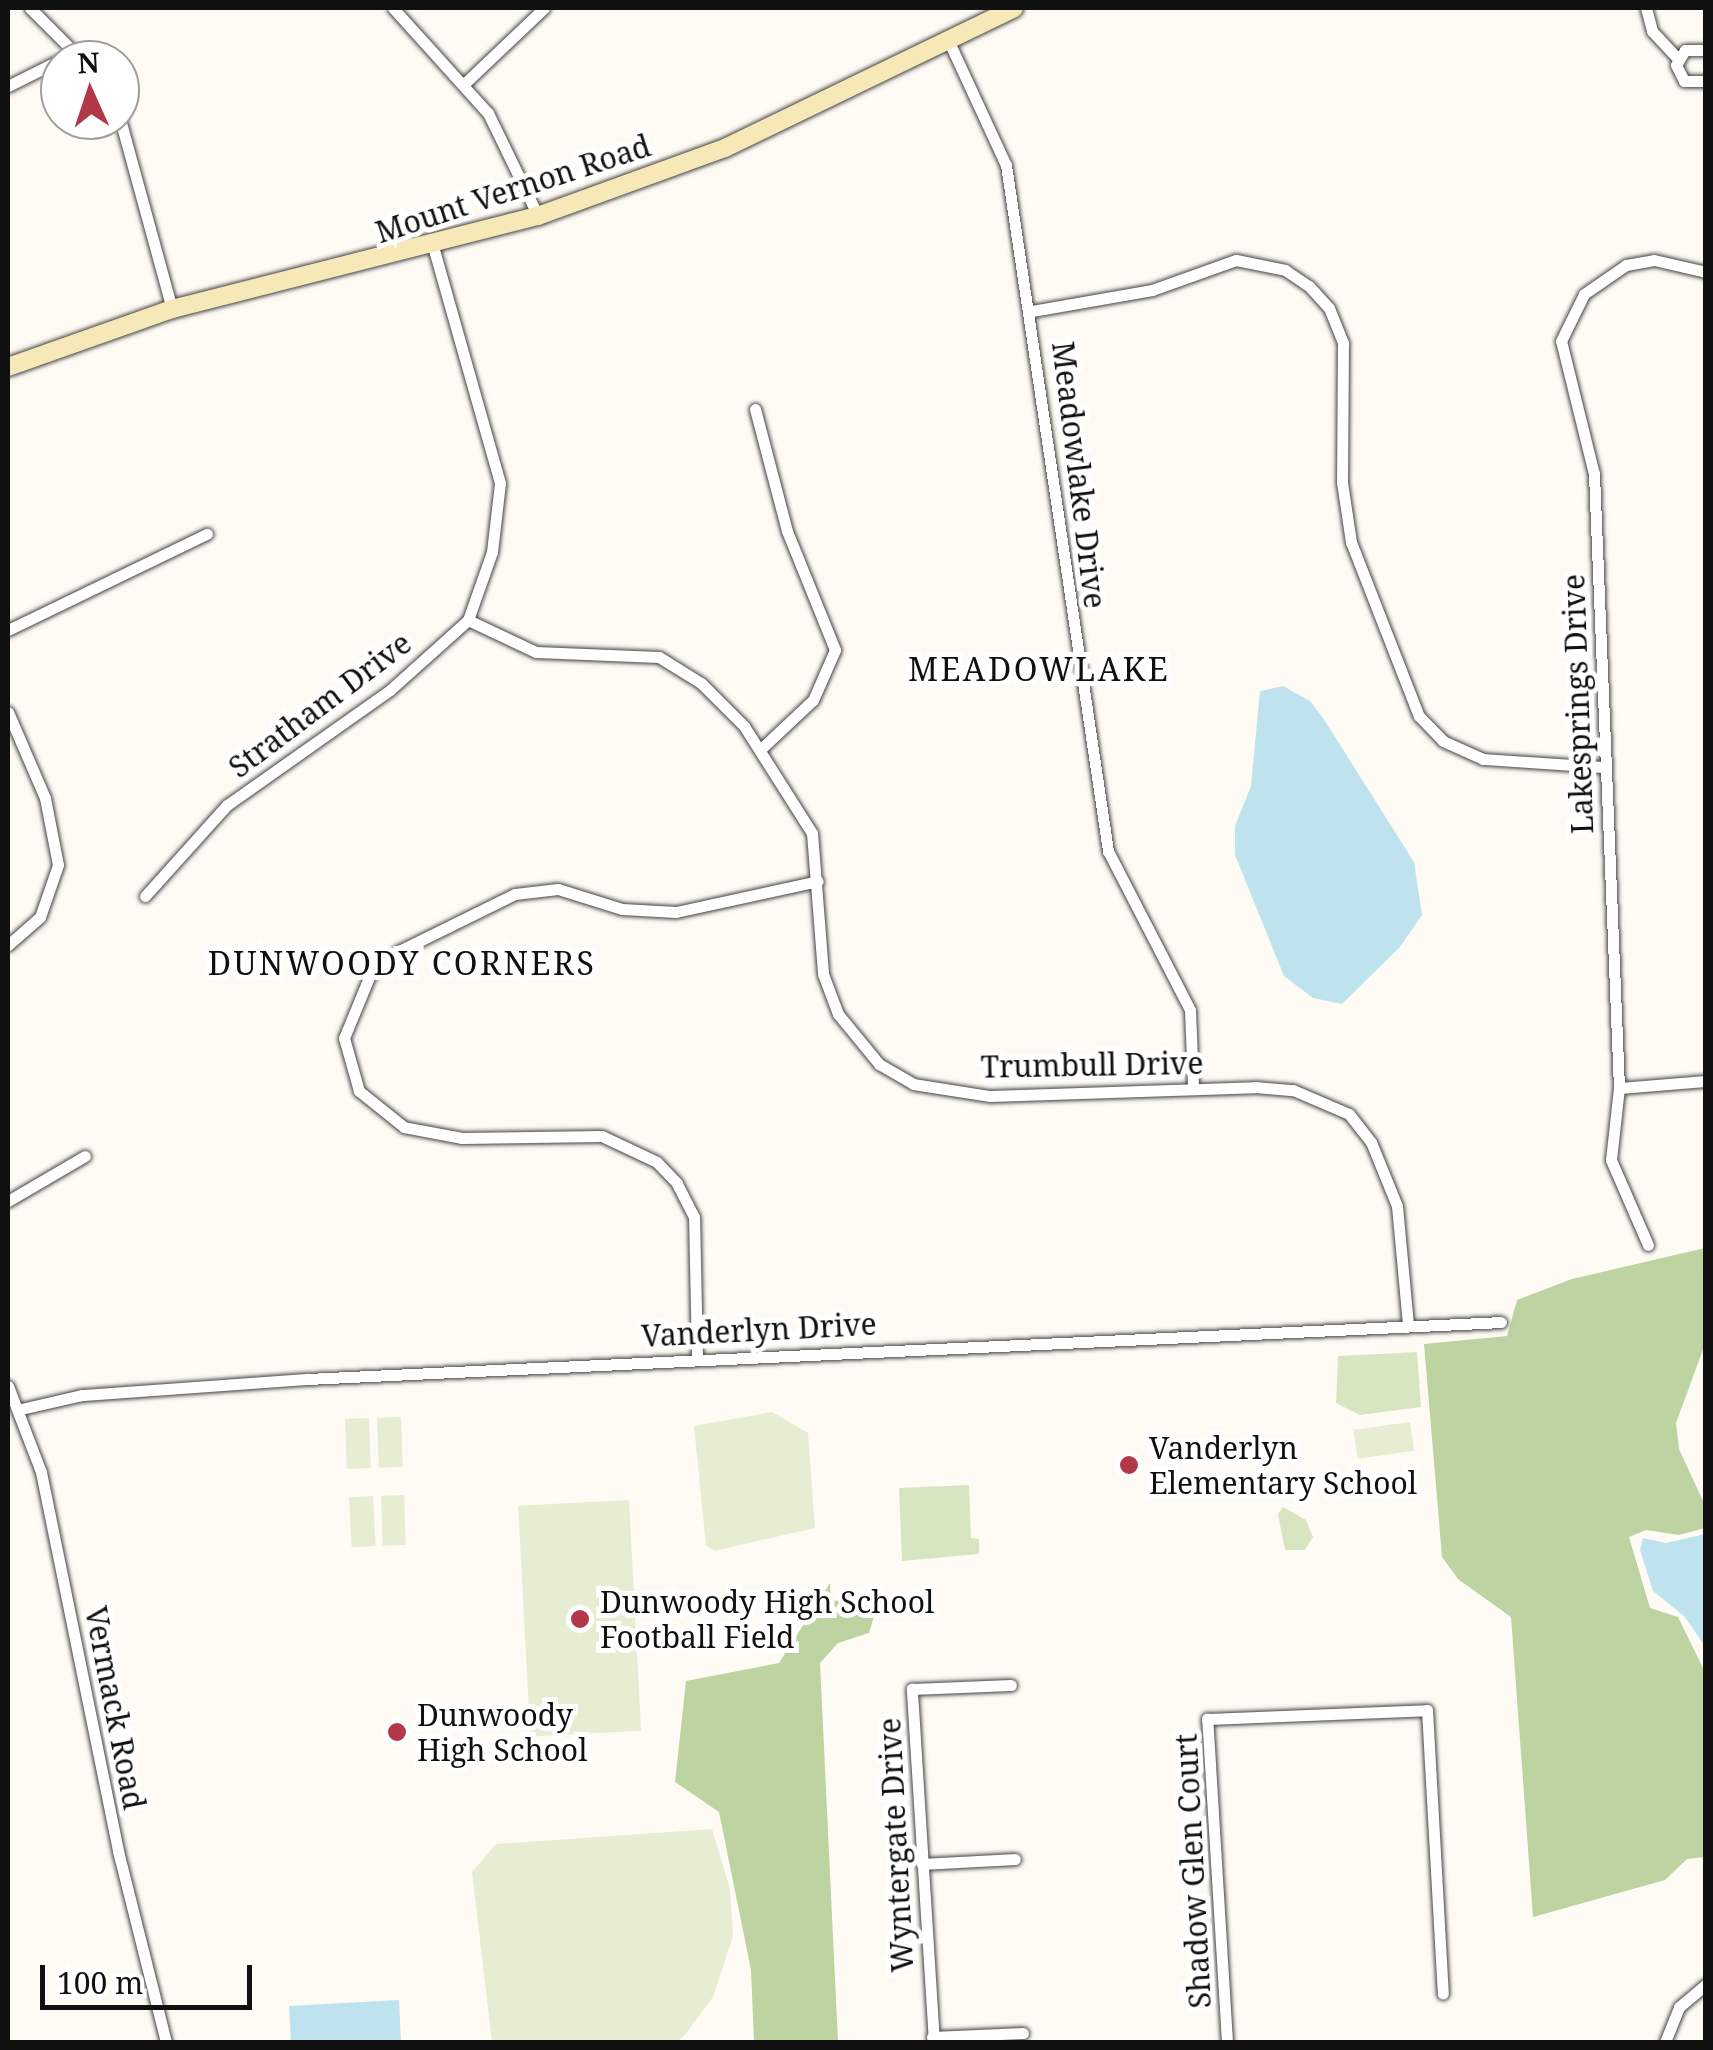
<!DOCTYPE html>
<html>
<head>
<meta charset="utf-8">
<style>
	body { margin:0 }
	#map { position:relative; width:1713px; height:2050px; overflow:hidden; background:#fefbf4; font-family:"Noto Serif",serif }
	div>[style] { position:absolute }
	.green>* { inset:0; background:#d7e5c1 }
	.forest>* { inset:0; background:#bdd4a2 }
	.pitch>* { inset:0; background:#e6edd2; transform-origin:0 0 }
	.water>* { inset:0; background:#bfe2ef }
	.roads { filter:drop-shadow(0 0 2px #434343) drop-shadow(0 0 2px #434343) }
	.minor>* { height:11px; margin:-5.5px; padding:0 5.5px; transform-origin:5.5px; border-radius:5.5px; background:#fff }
	.secondary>* { height:18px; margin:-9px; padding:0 9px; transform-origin:9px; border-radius:9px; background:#f6e9b7 }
	.dots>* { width:28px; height:28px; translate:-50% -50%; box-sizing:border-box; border:5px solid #fff; border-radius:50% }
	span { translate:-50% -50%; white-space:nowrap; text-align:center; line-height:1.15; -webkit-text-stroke:10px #fff; paint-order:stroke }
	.street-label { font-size:30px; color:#101010 }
	.poi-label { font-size:30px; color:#101010 }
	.left { translate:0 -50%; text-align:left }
	.neighbourhood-label { font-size:32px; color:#101010; letter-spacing:2.5px }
	.frame { position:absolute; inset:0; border:10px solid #101010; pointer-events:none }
	.north { position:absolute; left:40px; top:40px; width:100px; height:100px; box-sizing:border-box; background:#fff; border:2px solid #9f9f9f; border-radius:50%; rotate:357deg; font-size:28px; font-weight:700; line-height:40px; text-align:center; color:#101010 }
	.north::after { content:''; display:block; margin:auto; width:35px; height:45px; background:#b03849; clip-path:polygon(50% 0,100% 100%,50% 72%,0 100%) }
	.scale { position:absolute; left:40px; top:1965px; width:212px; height:45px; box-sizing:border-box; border:5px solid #101010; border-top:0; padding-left:12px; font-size:30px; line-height:35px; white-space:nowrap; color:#101010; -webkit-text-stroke:8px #fff; paint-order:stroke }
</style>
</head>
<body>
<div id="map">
	<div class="green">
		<div style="clip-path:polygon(1417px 1352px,1421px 1407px,1360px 1415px,1336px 1403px,1338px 1356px)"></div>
		<div style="clip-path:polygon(969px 1485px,971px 1538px,979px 1539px,979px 1554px,902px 1561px,899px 1488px)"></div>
		<div style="clip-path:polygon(1283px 1507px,1306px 1520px,1313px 1537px,1305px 1550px,1285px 1550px,1278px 1514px)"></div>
	</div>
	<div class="forest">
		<div style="clip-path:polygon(1705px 1248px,1705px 1344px,1676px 1423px,1679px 1449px,1703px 1501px,1705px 1528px,1679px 1535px,1646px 1530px,1629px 1537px,1650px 1608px,1678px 1617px,1705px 1672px,1705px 1857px,1687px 1859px,1665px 1880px,1533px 1917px,1511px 1617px,1458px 1579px,1442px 1557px,1424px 1344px,1507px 1336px,1517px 1300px,1572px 1279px)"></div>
		<div style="clip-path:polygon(830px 1583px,831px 1601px,880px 1597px,869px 1633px,838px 1643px,820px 1663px,838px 2042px,754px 2042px,751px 1970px,719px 1812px,675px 1782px,686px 1681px,779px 1663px)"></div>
	</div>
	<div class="pitch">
		<div style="clip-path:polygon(772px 1412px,808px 1433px,815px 1528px,714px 1551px,706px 1545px,694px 1426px)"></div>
		<div style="left:401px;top:1417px;width:50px;height:24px;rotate:88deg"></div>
		<div style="left:369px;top:1418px;width:50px;height:24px;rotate:88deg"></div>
		<div style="left:1410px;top:1422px;width:29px;height:57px;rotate:82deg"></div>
		<div style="left:404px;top:1495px;width:50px;height:23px;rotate:88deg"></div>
		<div style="left:373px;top:1496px;width:50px;height:24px;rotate:87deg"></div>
		<div style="left:629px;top:1500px;width:231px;height:111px;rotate:87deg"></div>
		<div style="clip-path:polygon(712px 1829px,730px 1889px,733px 1936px,713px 1997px,684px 2036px,677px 2042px,492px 2042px,472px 1872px,496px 1844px)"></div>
	</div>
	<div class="water">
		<div style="clip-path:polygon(1283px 686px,1310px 701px,1323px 718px,1414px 862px,1422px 915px,1400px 947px,1342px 1004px,1313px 998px,1284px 976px,1235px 855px,1235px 826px,1251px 786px,1260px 691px)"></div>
		<div style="clip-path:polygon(1705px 1534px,1705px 1646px,1684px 1616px,1653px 1591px,1640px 1550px,1643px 1538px,1666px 1543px)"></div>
		<div style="clip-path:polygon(399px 2000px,401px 2042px,291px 2042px,289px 2006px)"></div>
	</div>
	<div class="roads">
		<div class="minor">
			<div style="left:30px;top:8px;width:74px;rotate:45deg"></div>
			<div style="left:393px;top:8px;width:142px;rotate:47.9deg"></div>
			<div style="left:488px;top:113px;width:114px;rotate:64.1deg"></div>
			<div style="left:1646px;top:8px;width:24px;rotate:75deg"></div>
			<div style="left:1652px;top:31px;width:37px;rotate:47deg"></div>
			<div style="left:950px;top:44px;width:133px;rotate:65.2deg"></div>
			<div style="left:1006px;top:165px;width:694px;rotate:81.54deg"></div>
			<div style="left:1108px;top:851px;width:179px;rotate:62.7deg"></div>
			<div style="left:1190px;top:1010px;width:75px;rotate:87.7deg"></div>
			<div style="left:1706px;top:50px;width:21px;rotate:180deg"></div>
			<div style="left:1685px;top:50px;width:17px;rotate:121deg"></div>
			<div style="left:1676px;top:65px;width:18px;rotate:63deg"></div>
			<div style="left:1684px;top:81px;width:22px"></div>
			<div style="left:465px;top:83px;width:109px;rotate:-43.5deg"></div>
			<div style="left:8px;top:86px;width:58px;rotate:-26.6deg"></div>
			<div style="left:120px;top:119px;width:197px;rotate:74.7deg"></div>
			<div style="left:1032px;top:311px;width:122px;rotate:-9.9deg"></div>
			<div style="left:1152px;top:290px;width:89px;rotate:-19.7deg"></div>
			<div style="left:1236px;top:260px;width:50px;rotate:11.5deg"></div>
			<div style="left:1285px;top:270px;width:29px;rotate:34deg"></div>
			<div style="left:1309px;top:286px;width:30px;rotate:48deg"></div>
			<div style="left:1329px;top:308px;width:38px;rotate:68deg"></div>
			<div style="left:1343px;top:343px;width:139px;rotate:90.4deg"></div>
			<div style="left:1342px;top:482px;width:61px;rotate:81.5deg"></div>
			<div style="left:1351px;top:542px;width:187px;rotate:68.7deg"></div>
			<div style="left:1419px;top:716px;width:35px;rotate:46deg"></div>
			<div style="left:1443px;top:741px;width:44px;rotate:24.2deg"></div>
			<div style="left:1483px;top:759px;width:122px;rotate:3.8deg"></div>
			<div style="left:755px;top:409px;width:126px;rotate:75.3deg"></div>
			<div style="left:787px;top:531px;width:128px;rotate:68deg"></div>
			<div style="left:835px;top:650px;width:55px;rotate:113.7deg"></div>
			<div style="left:813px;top:700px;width:69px;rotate:136.8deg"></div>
			<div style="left:468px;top:620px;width:75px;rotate:25.2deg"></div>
			<div style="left:536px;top:652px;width:123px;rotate:2.3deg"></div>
			<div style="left:659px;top:657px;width:49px;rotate:31.8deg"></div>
			<div style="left:701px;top:683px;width:61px;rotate:45deg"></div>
			<div style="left:744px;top:726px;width:127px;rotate:57.6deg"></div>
			<div style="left:812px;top:833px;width:141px;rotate:85.5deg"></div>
			<div style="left:823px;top:974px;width:43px;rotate:69.4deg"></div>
			<div style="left:838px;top:1014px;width:65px;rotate:50.6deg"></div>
			<div style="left:879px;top:1064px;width:39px;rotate:30deg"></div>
			<div style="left:913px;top:1084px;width:78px;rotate:8.9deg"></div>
			<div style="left:990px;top:1096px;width:265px;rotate:-1.9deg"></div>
			<div style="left:1255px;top:1087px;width:38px;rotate:5deg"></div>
			<div style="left:1293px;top:1090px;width:61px;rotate:23.2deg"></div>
			<div style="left:1349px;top:1114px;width:36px;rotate:52deg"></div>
			<div style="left:1371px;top:1142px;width:69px;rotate:67.9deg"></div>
			<div style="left:1397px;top:1206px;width:120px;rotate:84.7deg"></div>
			<div style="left:8px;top:630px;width:221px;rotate:-25.8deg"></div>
			<div style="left:8px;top:712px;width:94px;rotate:66.7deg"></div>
			<div style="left:45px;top:798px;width:68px;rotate:79deg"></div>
			<div style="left:58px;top:865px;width:55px;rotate:109.1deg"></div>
			<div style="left:40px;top:917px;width:43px;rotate:138.8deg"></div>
			<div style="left:145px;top:896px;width:122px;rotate:-48deg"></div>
			<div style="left:227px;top:805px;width:199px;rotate:-35.2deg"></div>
			<div style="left:390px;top:690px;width:105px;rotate:-41.9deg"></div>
			<div style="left:468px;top:620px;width:72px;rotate:-70.6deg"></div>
			<div style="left:492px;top:552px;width:69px;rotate:-83.4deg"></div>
			<div style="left:500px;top:483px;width:245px;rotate:-105.8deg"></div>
			<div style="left:1619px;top:1088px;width:87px;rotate:-4.6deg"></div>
			<div style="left:8px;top:1201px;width:89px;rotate:-30.3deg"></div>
			<div style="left:1648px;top:1245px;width:93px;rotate:-113.5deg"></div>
			<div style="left:1611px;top:1160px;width:72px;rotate:-83.7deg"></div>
			<div style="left:1619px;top:1088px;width:615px;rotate:-92.33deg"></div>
			<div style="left:1594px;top:474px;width:137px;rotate:-103.9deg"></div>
			<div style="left:1561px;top:341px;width:52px;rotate:-63.9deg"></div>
			<div style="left:1584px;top:294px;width:51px;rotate:-34.6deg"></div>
			<div style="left:1626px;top:265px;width:28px;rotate:-10deg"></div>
			<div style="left:1654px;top:260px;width:53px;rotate:13deg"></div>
			<div style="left:697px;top:1358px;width:141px;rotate:-91.2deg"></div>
			<div style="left:694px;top:1217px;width:38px;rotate:-117deg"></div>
			<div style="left:677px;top:1183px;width:29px;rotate:-134deg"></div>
			<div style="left:657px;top:1162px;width:61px;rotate:-154.7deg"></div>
			<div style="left:602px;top:1136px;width:140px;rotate:179.2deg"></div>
			<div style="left:462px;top:1138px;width:59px;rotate:-169.3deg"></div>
			<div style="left:404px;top:1127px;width:58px;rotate:-141.3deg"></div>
			<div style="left:359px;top:1091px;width:55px;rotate:-105.8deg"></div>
			<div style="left:344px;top:1038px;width:68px;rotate:-67.6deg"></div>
			<div style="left:370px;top:975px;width:38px;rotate:-40deg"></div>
			<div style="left:399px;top:951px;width:129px;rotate:-26.2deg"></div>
			<div style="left:515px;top:894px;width:43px;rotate:-6.6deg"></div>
			<div style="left:558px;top:889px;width:67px;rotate:17.4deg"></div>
			<div style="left:622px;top:909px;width:54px;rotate:3.2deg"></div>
			<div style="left:676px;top:912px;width:145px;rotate:-12.3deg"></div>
			<div style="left:8px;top:1386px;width:92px;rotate:69deg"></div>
			<div style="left:41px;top:1472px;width:387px;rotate:78.5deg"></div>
			<div style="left:118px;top:1851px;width:197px;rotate:75.9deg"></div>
			<div style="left:21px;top:1409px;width:63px;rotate:-12.9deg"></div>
			<div style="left:82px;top:1395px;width:226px;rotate:-4.1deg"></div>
			<div style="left:307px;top:1379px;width:1195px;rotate:-2.73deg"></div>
			<div style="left:922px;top:1864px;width:93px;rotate:-3.1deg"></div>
			<div style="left:932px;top:2037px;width:91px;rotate:-2.5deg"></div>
			<div style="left:934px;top:2042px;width:354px;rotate:-93.6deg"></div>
			<div style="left:912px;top:1689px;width:99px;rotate:-2.3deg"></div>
			<div style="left:1227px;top:2042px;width:324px;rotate:-93.5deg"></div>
			<div style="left:1207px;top:1719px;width:220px;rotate:-2.3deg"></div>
			<div style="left:1427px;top:1710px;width:284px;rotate:86.8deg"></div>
			<div style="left:1665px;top:2042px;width:38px;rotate:-68deg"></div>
			<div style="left:1679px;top:2007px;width:35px;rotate:-40deg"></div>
		</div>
		<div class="secondary">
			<div style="left:8px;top:367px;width:174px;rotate:-19.5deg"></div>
			<div style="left:172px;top:309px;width:378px;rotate:-14.3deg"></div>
			<div style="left:538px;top:216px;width:199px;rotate:-20deg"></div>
			<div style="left:725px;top:148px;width:321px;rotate:-25.8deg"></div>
		</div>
	</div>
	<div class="dots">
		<div style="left:1129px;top:1465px;background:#b03849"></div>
		<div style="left:580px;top:1619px;background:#b03849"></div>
		<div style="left:397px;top:1732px;background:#b03849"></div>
	</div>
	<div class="street-label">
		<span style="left:513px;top:189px;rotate:-18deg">Mount Vernon Road</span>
		<span style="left:1079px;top:475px;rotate:83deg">Meadowlake Drive</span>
		<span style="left:1578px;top:704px;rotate:-92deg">Lakesprings Drive</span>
		<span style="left:320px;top:705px;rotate:-37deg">Stratham Drive</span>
		<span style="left:1092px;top:1065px;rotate:-1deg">Trumbull Drive</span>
		<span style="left:759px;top:1330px;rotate:-3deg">Vanderlyn Drive</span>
		<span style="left:115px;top:1708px;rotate:79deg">Vermack Road</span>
		<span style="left:896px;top:1845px;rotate:-93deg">Wyntergate Drive</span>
		<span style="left:1193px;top:1871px;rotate:-93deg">Shadow Glen Court</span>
	</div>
	<div class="poi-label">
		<span class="left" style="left:1149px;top:1465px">Vanderlyn<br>Elementary School</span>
		<span class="left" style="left:600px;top:1619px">Dunwoody High School<br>Football Field</span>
		<span class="left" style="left:417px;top:1732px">Dunwoody<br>High School</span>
	</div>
	<div class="neighbourhood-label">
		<span style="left:1039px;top:669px">MEADOWLAKE</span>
		<span style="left:402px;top:963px">DUNWOODY CORNERS</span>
	</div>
	<div class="frame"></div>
	<div class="north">N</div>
	<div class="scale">100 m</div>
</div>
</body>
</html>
